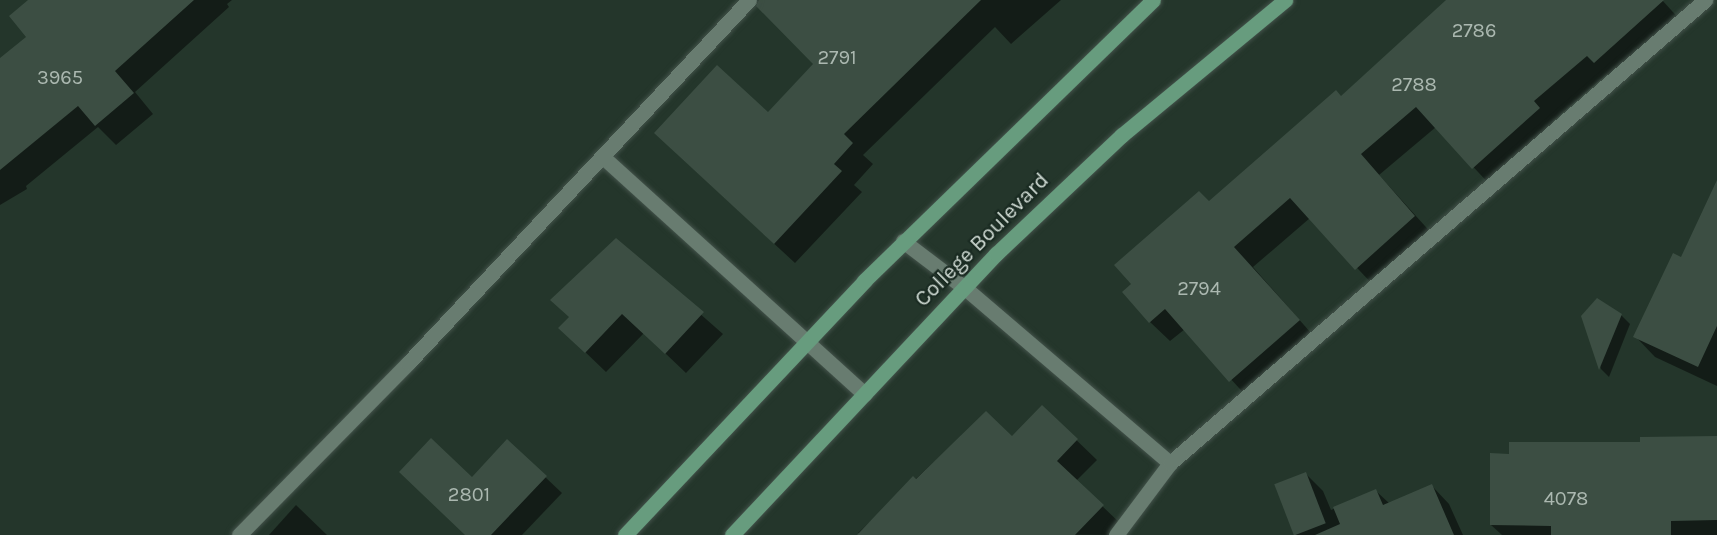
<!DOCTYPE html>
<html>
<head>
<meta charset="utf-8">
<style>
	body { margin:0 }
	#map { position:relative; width:1717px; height:535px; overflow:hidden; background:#24362b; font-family:Karla,sans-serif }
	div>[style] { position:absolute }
	.shadow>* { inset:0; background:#0007 }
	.building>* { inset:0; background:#3c4e43; transform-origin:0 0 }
	.roads { filter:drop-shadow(0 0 2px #43524a) drop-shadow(0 0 2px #43524a) }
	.service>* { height:15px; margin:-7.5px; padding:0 7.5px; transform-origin:7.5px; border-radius:7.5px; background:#687c70 }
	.primary>* { height:15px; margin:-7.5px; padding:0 7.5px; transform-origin:7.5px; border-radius:7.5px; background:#679c7e }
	span { translate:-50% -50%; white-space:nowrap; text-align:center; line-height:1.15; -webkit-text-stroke:4.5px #1a2b22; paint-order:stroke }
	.number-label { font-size:20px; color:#abb8b0 }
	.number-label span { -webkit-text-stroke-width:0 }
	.street-label { font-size:22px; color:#d0dbd4 }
</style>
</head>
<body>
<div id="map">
	<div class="shadow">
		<div style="clip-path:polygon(30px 0,232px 0,227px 4px,229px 7px,135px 92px,153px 114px,116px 145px,98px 127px,26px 186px,27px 189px,0 205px,0 60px,28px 37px)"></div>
		<div style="clip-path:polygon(783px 0,1061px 0,1011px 44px,995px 27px,863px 155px,873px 164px,854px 185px,862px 192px,795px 263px,676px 153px,768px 115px,815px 64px)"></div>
		<div style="clip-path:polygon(1448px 0,1662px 0,1682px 22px,1614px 82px,1607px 74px,1552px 122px,1559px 128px,1493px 188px,1436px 127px,1379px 175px,1434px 236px,1376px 288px,1310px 218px,1253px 267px,1318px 341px,1250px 400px,1185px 329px,1170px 341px,1150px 322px,1209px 203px,1341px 97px)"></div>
		<div style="clip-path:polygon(1717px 200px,1717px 386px,1655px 357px,1635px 336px)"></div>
		<div style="clip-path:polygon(616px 240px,723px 334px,686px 373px,644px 333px,606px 372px,581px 348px,570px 318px)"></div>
		<div style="clip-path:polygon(1621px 315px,1630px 324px,1609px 377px,1601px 369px,1583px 316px)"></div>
		<div style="clip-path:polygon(1042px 407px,1097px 460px,1076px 481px,1123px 526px,1114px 535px,858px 533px,986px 413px,1012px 438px)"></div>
		<div style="clip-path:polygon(1717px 438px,1717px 535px,1502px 535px,1491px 525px,1510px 455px)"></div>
		<div style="clip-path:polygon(507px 441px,562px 493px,522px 535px,466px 535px,472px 479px)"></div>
		<div style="clip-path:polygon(1306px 474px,1323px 491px,1331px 510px,1376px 491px,1390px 504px,1432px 486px,1449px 504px,1463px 535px,1295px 535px,1276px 485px)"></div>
		<div style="clip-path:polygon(296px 505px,327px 535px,269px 535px)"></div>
	</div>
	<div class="building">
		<div style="clip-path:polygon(28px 0,194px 0,115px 71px,134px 93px,95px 126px,78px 106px,0 170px,0 58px,26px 37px,9px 16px)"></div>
		<div style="clip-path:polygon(759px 0,981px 0,844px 134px,853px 143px,834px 164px,842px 171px,774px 244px,654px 133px,717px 65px,768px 112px,813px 64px,756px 6px)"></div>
		<div style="clip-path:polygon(1446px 0,1664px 0,1594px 63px,1587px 56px,1534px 101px,1540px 108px,1472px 169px,1416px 107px,1361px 154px,1415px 216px,1355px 270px,1290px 198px,1234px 247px,1300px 320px,1229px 382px,1165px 309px,1149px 323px,1122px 292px,1131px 284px,1114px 265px,1199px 191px,1209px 201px,1336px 90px,1341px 96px)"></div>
		<div style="clip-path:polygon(1717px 180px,1717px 326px,1698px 367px,1633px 337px,1673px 253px,1681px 257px)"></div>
		<div style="clip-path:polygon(616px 238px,704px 312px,665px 354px,622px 314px,585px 353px,558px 328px,569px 317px,550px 300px)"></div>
		<div style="clip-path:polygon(1597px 298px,1622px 314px,1599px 370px,1581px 316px)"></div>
		<div style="clip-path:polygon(1042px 405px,1078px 439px,1057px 461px,1104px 505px,1075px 535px,857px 535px,913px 476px,916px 479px,986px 411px,1012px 436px)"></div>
		<div style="clip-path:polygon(1717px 436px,1717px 520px,1671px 521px,1671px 535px,1551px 535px,1551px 526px,1490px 525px,1490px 453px,1509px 454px,1509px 442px,1640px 442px,1640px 437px)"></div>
		<div style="clip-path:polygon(431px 438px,472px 477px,507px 439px,547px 476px,491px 535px,465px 535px,399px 472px)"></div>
		<div style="left:1306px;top:472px;width:55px;height:34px;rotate:69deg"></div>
		<div style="clip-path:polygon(1432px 484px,1454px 535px,1315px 535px,1340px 524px,1333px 507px,1376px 489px,1383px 505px)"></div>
	</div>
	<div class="roads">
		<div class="service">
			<div style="left:603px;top:157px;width:353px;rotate:42.2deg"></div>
			<div style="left:903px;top:241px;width:78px;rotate:37.2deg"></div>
			<div style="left:965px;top:288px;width:270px;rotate:40.5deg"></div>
			<div style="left:239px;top:535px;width:241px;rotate:-45.5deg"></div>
			<div style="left:408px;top:363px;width:498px;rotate:-46.8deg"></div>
			<div style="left:1116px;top:535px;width:90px;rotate:-53.1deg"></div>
			<div style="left:1170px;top:463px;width:708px;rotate:-40.87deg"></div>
		</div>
		<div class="primary">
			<div style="left:625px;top:535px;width:349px;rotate:-46.7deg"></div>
			<div style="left:864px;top:281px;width:403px;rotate:-44.2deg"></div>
			<div style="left:732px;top:535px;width:386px;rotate:-46.8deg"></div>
			<div style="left:996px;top:254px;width:173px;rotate:-43.4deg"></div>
			<div style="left:1122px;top:135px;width:212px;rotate:-39.6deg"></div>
		</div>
	</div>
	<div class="number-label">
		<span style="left:1474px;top:30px">2786</span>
		<span style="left:837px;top:57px">2791</span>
		<span style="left:60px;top:77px">3965</span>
		<span style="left:1414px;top:84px">2788</span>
		<span style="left:1199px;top:288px">2794</span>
		<span style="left:469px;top:494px">2801</span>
		<span style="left:1566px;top:498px">4078</span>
	</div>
	<div class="street-label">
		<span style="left:982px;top:240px;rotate:-45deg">College Boulevard</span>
	</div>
</div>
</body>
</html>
